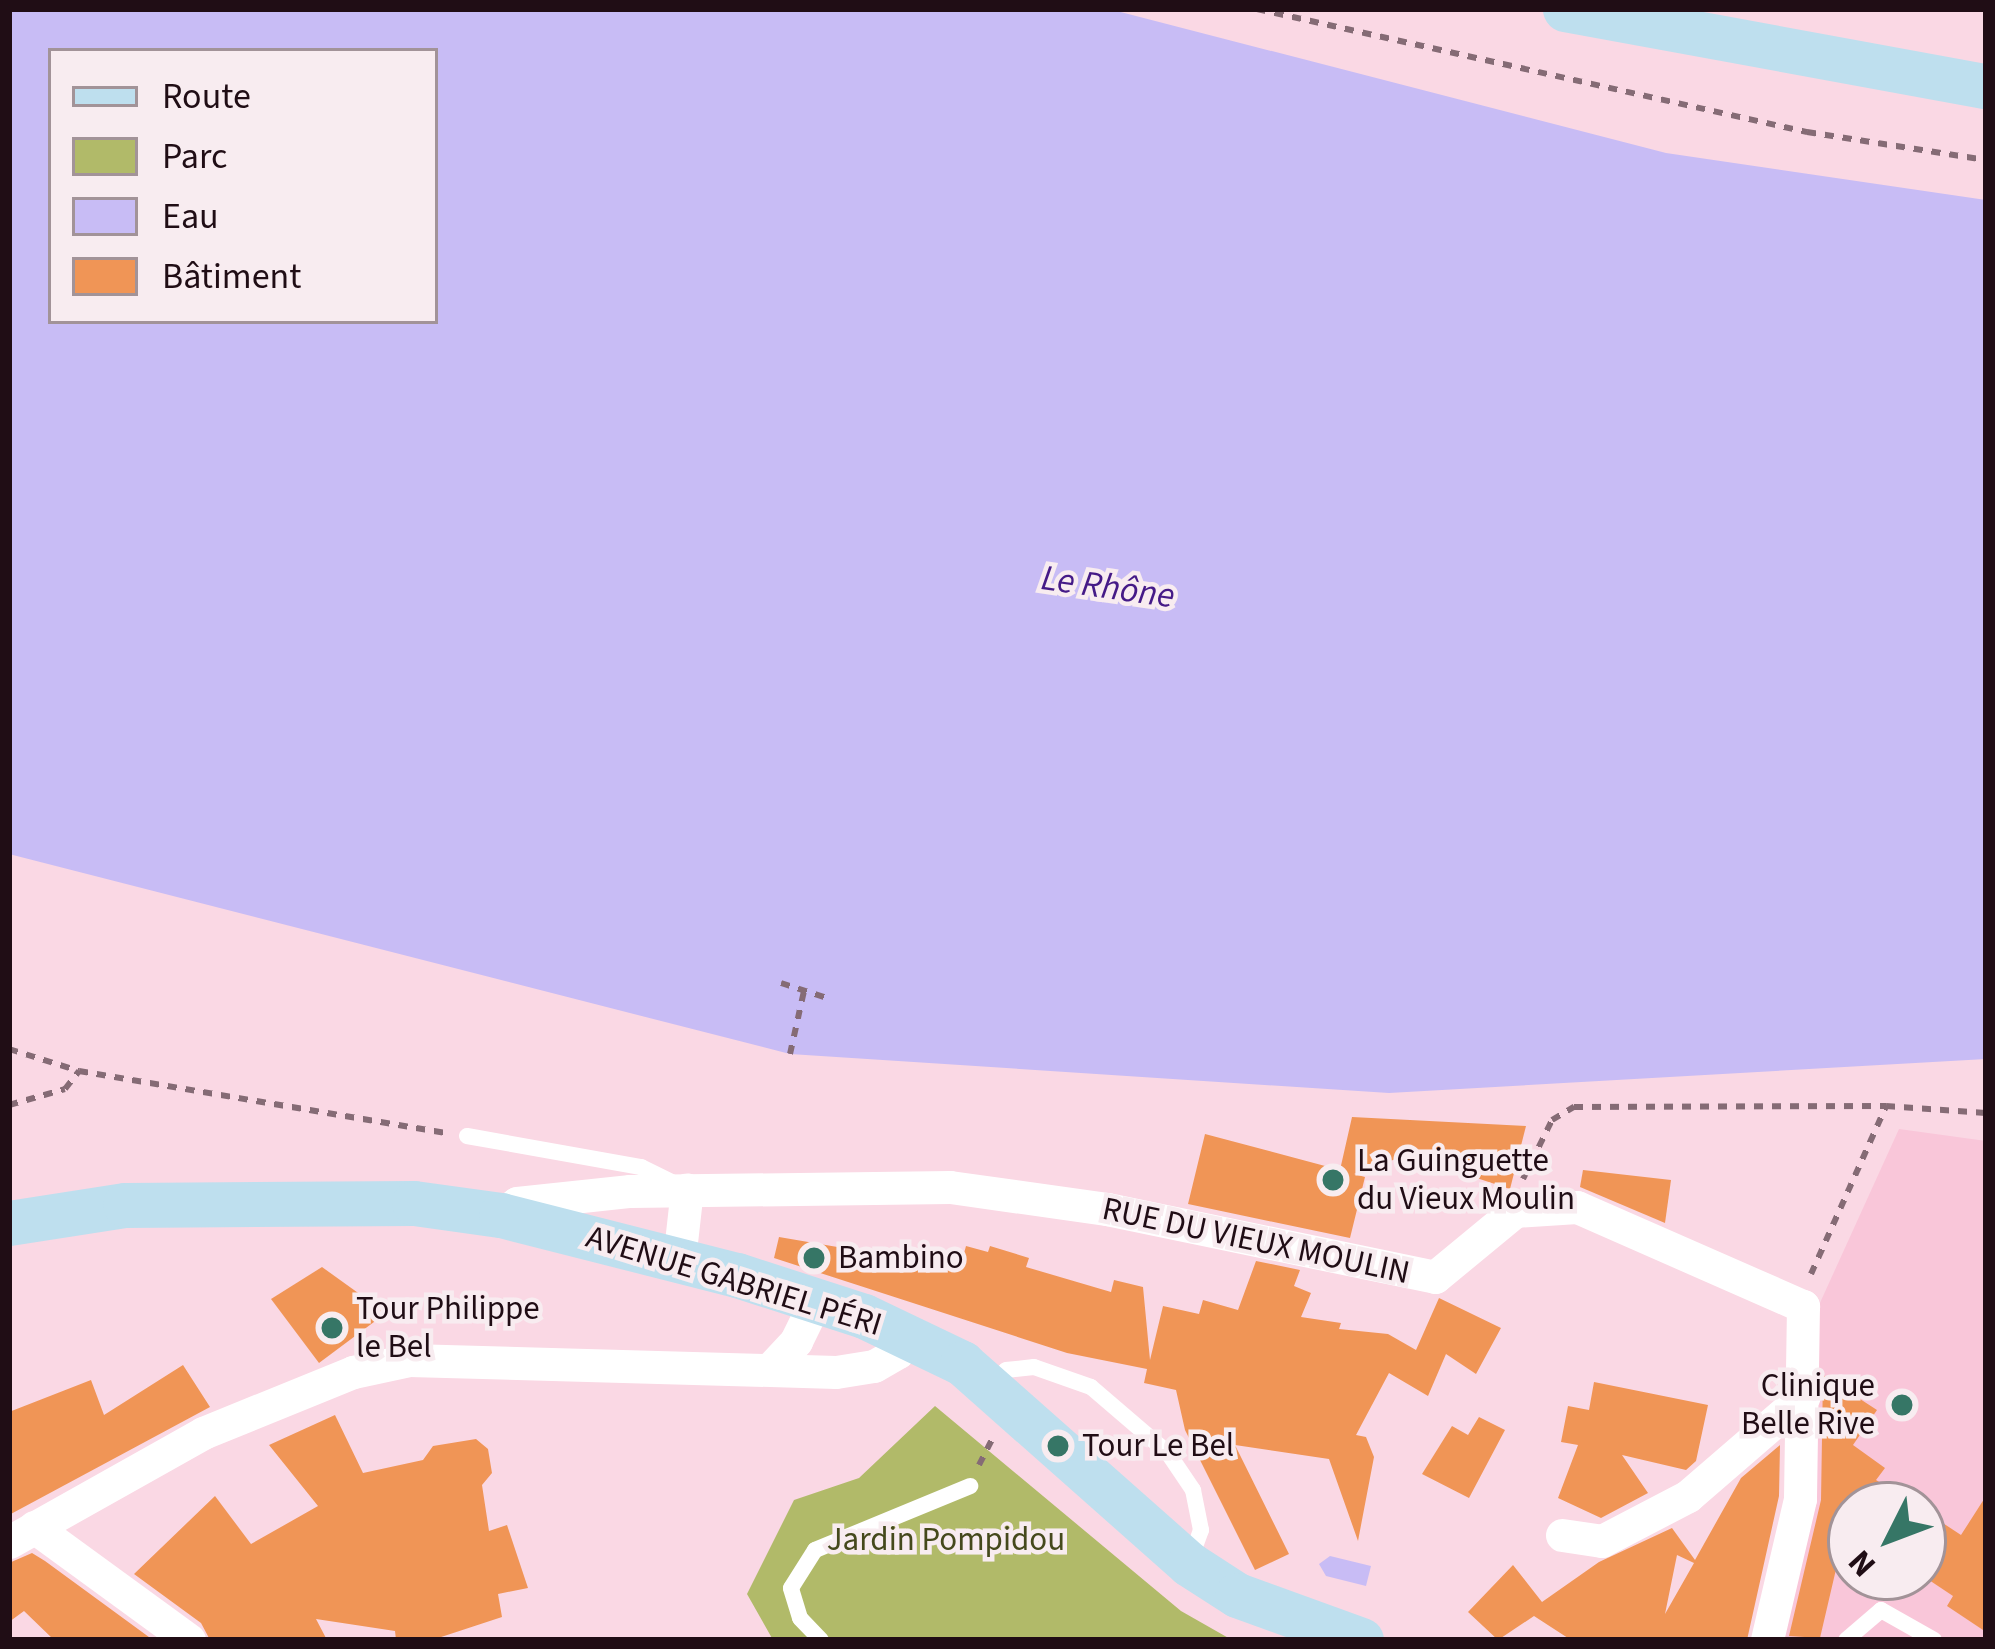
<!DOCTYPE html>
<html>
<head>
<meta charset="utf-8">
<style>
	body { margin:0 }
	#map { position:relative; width:1995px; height:1649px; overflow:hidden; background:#fad8e4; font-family:"Source Sans 3",sans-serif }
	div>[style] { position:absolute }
	.built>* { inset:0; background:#f9c6d9 }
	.green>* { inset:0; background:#b1ba69 }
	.water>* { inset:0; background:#c8bcf5 }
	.building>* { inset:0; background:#f09556 }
	.path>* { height:6px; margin-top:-3px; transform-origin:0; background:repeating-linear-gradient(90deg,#856b75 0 9px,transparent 0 18px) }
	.lane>* { height:16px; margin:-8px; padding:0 8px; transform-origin:8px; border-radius:8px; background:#fff }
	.street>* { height:33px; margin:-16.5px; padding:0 16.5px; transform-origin:16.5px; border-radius:16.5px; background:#fff }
	.secondary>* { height:45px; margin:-22.5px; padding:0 22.5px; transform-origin:22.5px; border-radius:22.5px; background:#bedfee }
	.dots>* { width:33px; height:33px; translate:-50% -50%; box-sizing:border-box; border:6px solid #f8ecf0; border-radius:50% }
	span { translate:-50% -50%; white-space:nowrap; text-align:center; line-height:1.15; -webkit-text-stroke:9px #f8ecf0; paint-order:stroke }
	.poi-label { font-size:33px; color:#200d15 }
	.left { translate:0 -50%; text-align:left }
	.right { translate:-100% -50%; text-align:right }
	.street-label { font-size:33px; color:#200d15 }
	.park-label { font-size:33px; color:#45491c }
	.water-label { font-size:36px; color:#451a87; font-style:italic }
	.frame { position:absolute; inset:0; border:12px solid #200d15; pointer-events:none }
	.legend { position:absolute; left:48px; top:48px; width:390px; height:276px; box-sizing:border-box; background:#f8ecf0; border:3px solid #a29398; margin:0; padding:15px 21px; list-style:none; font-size:36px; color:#200d15 }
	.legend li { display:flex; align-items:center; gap:24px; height:60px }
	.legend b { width:60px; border:3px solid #a29398 }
	.north { position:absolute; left:1827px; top:1481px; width:120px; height:120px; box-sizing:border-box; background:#f8ecf0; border:3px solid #a29398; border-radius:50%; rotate:228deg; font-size:33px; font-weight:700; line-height:48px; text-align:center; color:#200d15 }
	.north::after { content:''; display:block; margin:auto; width:42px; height:54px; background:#367666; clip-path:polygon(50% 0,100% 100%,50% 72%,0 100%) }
</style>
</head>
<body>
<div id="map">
	<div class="built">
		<div style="clip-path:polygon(evenodd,1899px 1129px,1986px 1141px,1986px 1640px,1783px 1640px,1815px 1508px,1819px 1305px,1899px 1129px,1851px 1505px,1923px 1505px,1923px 1577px,1851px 1577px,1851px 1505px)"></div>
	</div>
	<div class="green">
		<div style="clip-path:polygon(935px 1406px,1181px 1611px,1232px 1640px,773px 1640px,747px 1594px,794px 1500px,859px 1478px)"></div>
	</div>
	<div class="water">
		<div style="clip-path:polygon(evenodd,9px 9px,1109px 9px,1666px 153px,1986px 200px,1986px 1059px,1389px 1093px,790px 1054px,9px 854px,9px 9px,51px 51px,435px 51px,435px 321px,51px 321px,51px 51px)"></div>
		<div style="clip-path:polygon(1330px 1556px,1371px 1566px,1366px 1586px,1326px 1576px,1319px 1564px)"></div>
	</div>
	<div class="building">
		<div style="clip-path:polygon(1352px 1117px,1526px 1126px,1510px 1189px,1407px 1155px,1354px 1174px,1365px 1177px,1350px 1238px,1188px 1204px,1205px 1134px,1340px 1170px)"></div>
		<div style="clip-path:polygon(1583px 1170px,1671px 1180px,1665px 1223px,1580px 1187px)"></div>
		<div style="clip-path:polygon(779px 1237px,960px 1268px,966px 1246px,988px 1252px,990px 1246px,1029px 1258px,1026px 1267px,1111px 1292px,1114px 1280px,1143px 1287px,1150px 1360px,1163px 1306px,1199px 1314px,1203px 1300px,1238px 1310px,1256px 1261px,1300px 1270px,1294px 1286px,1311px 1293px,1301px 1317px,1341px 1323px,1339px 1329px,1388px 1334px,1416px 1350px,1439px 1298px,1501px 1328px,1476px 1374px,1446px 1354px,1428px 1396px,1389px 1373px,1356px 1435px,1366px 1437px,1374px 1457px,1358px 1541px,1329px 1459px,1235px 1445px,1289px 1554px,1255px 1570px,1185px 1430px,1176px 1390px,1144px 1383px,1147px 1369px,1067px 1353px,774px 1258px)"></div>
		<div style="clip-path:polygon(322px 1267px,386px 1313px,319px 1363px,271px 1299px)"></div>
		<div style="clip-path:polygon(183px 1365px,210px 1407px,9px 1515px,9px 1412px,91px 1380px,104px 1415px)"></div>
		<div style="clip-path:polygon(1823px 1375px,1877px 1410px,1853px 1445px,1885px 1468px,1876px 1480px,1915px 1505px,1851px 1505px,1820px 1638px,1789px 1636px,1821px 1500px)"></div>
		<div style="clip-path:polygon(1594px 1382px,1708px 1405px,1696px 1461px,1686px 1470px,1622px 1455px,1648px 1493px,1601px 1518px,1558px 1498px,1578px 1445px,1561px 1442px,1568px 1406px,1589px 1410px)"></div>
		<div style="clip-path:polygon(335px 1415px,363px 1473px,423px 1460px,433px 1446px,476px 1439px,488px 1449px,492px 1473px,482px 1485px,489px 1531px,507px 1525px,528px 1588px,498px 1594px,502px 1617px,432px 1640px,396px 1640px,395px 1631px,316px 1619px,327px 1640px,210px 1640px,201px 1623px,134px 1574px,215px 1496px,251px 1544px,318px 1506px,269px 1445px)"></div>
		<div style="clip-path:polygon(1479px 1417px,1505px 1430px,1469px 1498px,1422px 1474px,1452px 1426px,1468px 1435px)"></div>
		<div style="clip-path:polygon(evenodd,1780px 1445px,1779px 1496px,1747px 1640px,1571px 1640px,1534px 1616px,1498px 1640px,1468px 1612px,1513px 1565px,1542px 1602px,1599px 1562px,1672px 1528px,1695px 1560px,1741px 1478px,1780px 1445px,1677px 1555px,1694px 1563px,1665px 1614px,1677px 1555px)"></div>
		<div style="clip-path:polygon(1986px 1496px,1986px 1632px,1947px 1606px,1953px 1596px,1923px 1576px,1923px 1510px,1961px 1535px)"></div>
		<div style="clip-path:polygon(32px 1553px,45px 1561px,153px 1640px,54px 1640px,24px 1611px,9px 1622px,9px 1563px)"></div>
	</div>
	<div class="path">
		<div style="left:1257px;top:9px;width:564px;rotate:12.61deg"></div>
		<div style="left:1807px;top:132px;width:181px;rotate:8.9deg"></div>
		<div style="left:781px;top:983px;width:48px;rotate:18.1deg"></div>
		<div style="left:9px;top:1049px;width:73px;rotate:17.4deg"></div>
		<div style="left:790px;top:1054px;width:65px;rotate:-77.5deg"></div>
		<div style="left:9px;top:1105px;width:58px;rotate:-15.9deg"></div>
		<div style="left:65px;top:1089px;width:23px;rotate:-52deg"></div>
		<div style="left:79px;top:1071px;width:372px;rotate:9.6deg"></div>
		<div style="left:1523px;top:1179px;width:66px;rotate:-63.8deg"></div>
		<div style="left:1552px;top:1120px;width:26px;rotate:-31deg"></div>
		<div style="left:1574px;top:1107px;width:312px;rotate:-0.2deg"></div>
		<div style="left:1811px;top:1274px;width:184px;rotate:-65.9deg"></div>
		<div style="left:1886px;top:1106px;width:100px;rotate:4deg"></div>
		<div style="left:979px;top:1465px;width:29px;rotate:-63deg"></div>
	</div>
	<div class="lane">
		<div style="left:467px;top:1136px;width:177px;rotate:10.1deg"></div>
		<div style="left:641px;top:1167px;width:39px;rotate:26deg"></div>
		<div style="left:989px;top:1384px;width:22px;rotate:-39deg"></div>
		<div style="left:1006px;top:1370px;width:28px;rotate:-6deg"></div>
		<div style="left:1034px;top:1367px;width:60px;rotate:19.3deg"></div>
		<div style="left:1091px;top:1387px;width:101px;rotate:40.6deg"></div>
		<div style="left:1168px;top:1453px;width:45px;rotate:56deg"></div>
		<div style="left:1193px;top:1490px;width:41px;rotate:78.7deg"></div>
		<div style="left:1201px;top:1530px;width:30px;rotate:110deg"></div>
		<div style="left:821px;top:1640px;width:30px;rotate:-134deg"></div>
		<div style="left:800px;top:1618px;width:31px;rotate:-107deg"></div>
		<div style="left:791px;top:1588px;width:45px;rotate:-57.7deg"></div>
		<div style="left:815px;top:1550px;width:168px;rotate:-22.4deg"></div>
		<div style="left:1846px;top:1640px;width:46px;rotate:-40.6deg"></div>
		<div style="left:1881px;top:1610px;width:61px;rotate:29.5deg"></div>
	</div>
	<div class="street">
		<div style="left:501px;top:1215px;width:20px;rotate:-37deg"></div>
		<div style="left:517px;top:1203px;width:114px;rotate:-6.1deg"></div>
		<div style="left:630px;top:1191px;width:320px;rotate:-0.7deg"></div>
		<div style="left:950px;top:1187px;width:159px;rotate:8deg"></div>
		<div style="left:1107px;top:1209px;width:335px;rotate:11.7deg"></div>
		<div style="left:1435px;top:1277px;width:104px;rotate:-39.5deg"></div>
		<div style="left:1515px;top:1211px;width:62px;rotate:-3.7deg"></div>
		<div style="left:1577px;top:1207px;width:247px;rotate:23.7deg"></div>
		<div style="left:1803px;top:1306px;width:193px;rotate:90.9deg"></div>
		<div style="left:1800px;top:1499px;width:145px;rotate:103.2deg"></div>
		<div style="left:679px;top:1260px;width:71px;rotate:-83.6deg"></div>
		<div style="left:771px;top:1368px;width:37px;rotate:-47deg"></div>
		<div style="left:796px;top:1341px;width:46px;rotate:-64deg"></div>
		<div style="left:34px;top:1527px;width:192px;rotate:36.1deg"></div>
		<div style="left:1562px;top:1535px;width:40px;rotate:8.5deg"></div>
		<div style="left:1602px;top:1541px;width:97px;rotate:-27.6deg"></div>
		<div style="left:1688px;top:1496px;width:153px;rotate:-40.8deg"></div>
		<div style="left:9px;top:1542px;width:223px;rotate:-29.3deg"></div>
		<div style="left:203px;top:1433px;width:162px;rotate:-22.1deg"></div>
		<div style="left:353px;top:1372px;width:57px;rotate:-12.1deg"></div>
		<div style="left:409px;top:1360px;width:427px;rotate:1.6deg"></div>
		<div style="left:836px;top:1372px;width:38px;rotate:-9deg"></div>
		<div style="left:874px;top:1366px;width:28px;rotate:-30deg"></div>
		<div style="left:898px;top:1352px;width:21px;rotate:-61deg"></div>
	</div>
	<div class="secondary">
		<div style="left:1565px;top:9px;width:428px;rotate:10.4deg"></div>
		<div style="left:9px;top:1223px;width:117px;rotate:-8.8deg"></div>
		<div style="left:125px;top:1205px;width:289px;rotate:-0.4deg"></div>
		<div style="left:414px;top:1203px;width:88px;rotate:7.9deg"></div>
		<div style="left:501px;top:1215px;width:244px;rotate:14.3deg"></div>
		<div style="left:737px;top:1275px;width:133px;rotate:17.9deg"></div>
		<div style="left:864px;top:1316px;width:109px;rotate:25.6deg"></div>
		<div style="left:962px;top:1363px;width:303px;rotate:41.5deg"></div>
		<div style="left:1189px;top:1564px;width:57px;rotate:32.9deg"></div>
		<div style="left:1237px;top:1595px;width:132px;rotate:19.9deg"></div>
	</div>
	<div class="dots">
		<div style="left:1333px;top:1180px;background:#367666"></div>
		<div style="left:814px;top:1258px;background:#367666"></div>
		<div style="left:332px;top:1328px;background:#367666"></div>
		<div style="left:1902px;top:1405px;background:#367666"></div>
		<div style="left:1058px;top:1446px;background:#367666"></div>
	</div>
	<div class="poi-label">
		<span class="left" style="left:1357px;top:1180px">La Guinguette<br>du Vieux Moulin</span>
		<span class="left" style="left:838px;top:1258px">Bambino</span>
		<span class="left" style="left:356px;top:1328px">Tour Philippe<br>le Bel</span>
		<span class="right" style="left:1875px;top:1405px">Clinique<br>Belle Rive</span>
		<span class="left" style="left:1082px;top:1446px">Tour Le Bel</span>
	</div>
	<div class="street-label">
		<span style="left:1256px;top:1241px;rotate:12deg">RUE DU VIEUX MOULIN</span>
		<span style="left:734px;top:1281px;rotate:17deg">AVENUE GABRIEL PÉRI</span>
	</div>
	<div class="park-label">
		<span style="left:946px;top:1540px">Jardin Pompidou</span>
	</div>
	<div class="water-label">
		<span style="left:1108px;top:587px;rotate:8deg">Le Rhône</span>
	</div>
	<div class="frame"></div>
	<ul class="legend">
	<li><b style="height:15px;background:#bedfee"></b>Route</li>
	<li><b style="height:33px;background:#b1ba69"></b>Parc</li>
	<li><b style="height:33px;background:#c8bcf5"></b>Eau</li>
	<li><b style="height:33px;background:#f09556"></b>Bâtiment</li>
	</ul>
	<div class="north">N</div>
</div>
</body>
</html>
